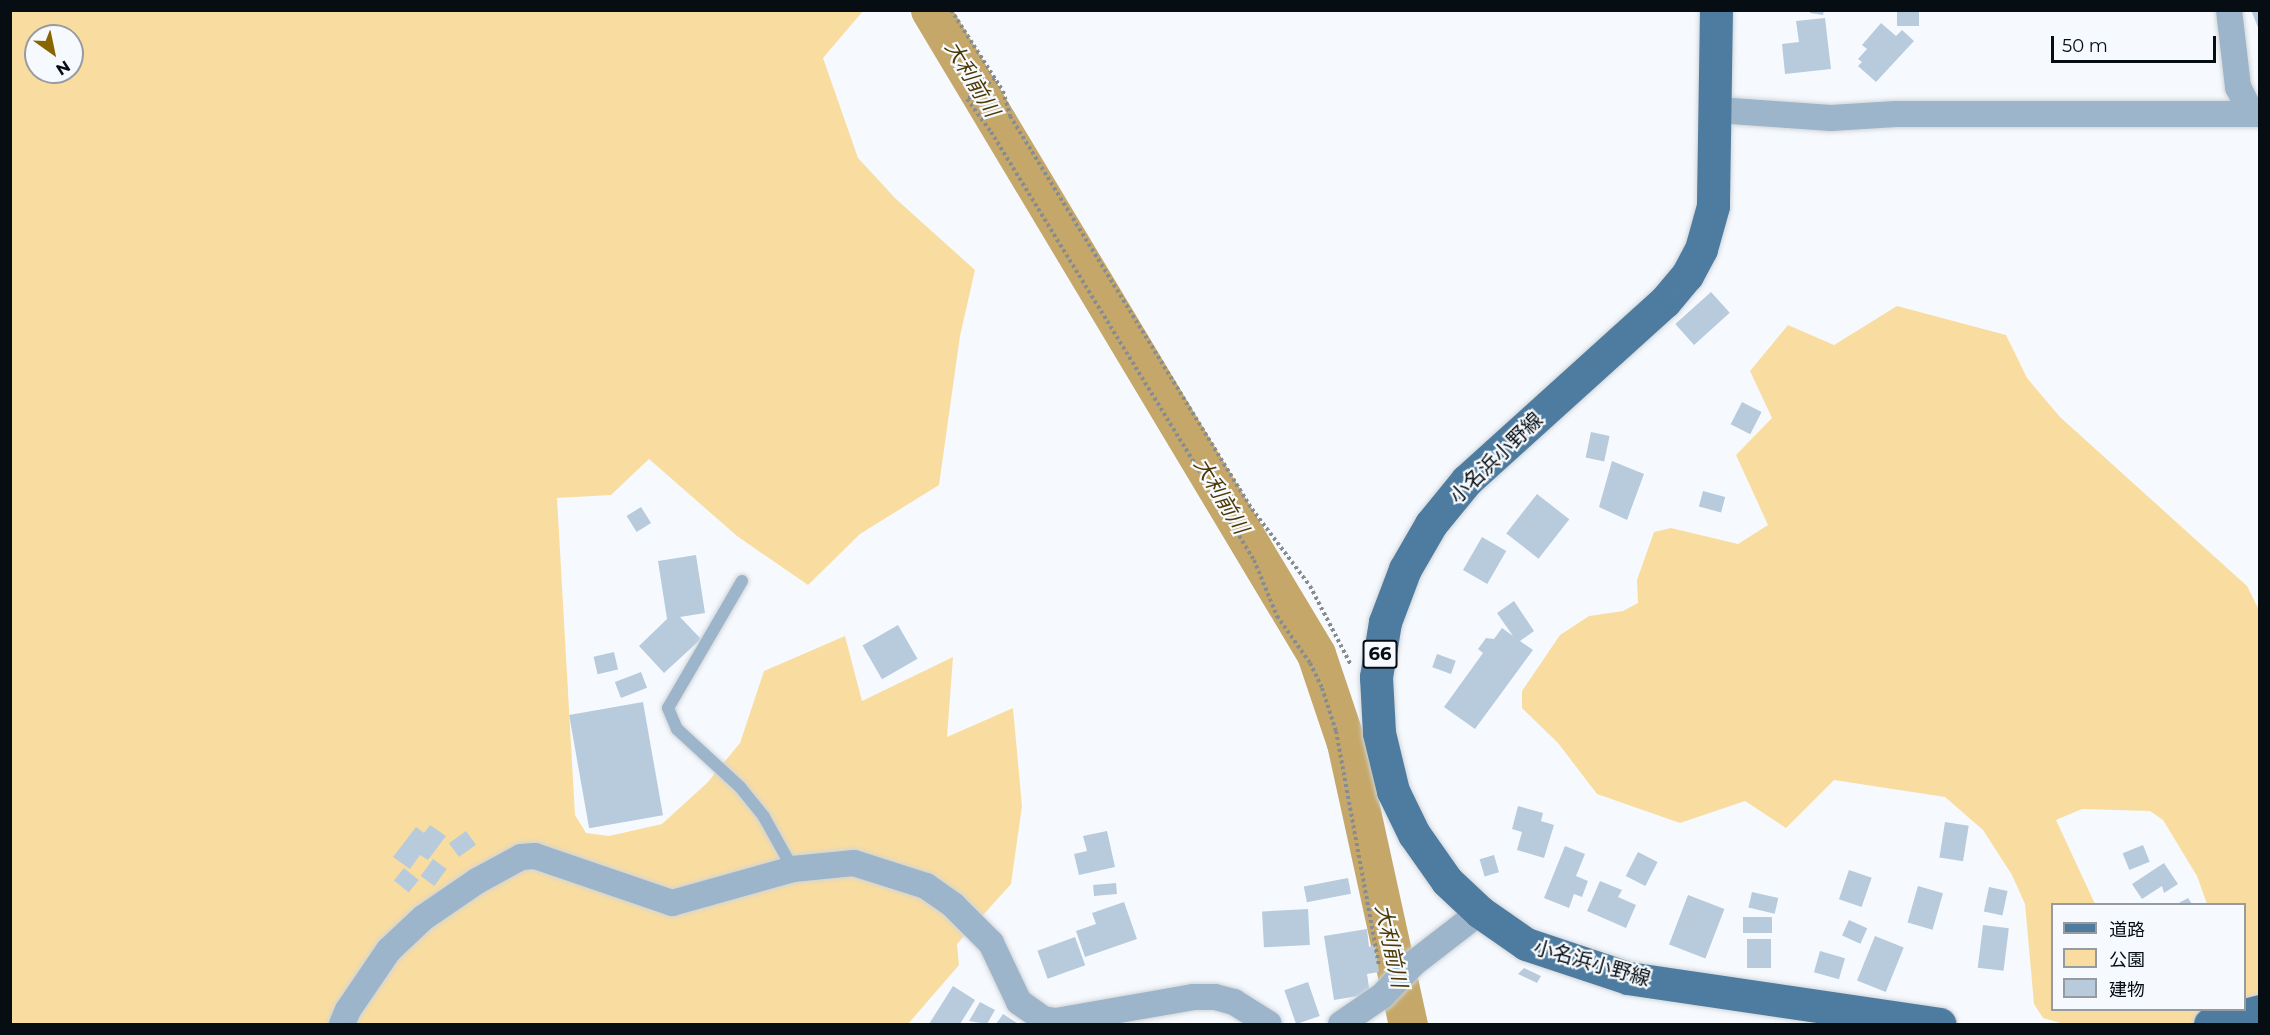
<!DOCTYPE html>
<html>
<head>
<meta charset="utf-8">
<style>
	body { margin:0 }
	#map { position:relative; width:2270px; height:1035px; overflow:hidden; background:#f6fafe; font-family:Montserrat,"Noto Sans JP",sans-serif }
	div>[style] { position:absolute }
	.green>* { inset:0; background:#f9dda0 }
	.river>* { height:39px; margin:-19.5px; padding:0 19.5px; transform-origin:19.5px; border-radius:19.5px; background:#c5a869 }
	.building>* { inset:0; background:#b7cbdd; transform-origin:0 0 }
	.path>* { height:4px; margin-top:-2px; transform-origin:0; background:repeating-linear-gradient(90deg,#878c91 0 3px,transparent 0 6px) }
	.roads { filter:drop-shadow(0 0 2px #d0d4d8) drop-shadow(0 0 2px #d0d4d8) }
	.lane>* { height:12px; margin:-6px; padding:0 6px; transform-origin:6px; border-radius:6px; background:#9db5ca }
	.street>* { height:26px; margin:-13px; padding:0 13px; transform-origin:13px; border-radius:13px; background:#9db5ca }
	.primary>* { height:33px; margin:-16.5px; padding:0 16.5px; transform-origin:16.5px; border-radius:16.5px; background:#4e7ca0 }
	span { translate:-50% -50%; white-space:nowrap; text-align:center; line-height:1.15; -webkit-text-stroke:4.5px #f6fafe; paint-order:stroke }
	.shield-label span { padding:2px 4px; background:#f6fafe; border:2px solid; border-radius:4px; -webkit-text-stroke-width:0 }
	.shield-label { font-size:18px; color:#060d13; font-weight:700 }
	.street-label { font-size:20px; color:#060d13 }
	.water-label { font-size:21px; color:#4d3903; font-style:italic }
	.frame { position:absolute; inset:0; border:12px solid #060d13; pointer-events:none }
	.legend { position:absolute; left:2051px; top:903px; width:195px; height:108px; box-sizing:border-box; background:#f6fafe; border:2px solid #969ba0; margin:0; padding:8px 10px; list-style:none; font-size:18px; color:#060d13 }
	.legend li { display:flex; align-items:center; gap:12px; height:30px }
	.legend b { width:30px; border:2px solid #969ba0 }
	.north { position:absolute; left:24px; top:24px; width:60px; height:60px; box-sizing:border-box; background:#f6fafe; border:2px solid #969ba0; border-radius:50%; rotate:147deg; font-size:16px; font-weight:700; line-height:24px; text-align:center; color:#060d13 }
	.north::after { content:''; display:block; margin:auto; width:21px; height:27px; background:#886703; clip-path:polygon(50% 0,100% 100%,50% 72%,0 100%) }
	.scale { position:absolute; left:2051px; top:36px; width:165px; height:27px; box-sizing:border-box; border:3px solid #060d13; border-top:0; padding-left:8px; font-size:18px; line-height:21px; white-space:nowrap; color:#060d13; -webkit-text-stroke:4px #f6fafe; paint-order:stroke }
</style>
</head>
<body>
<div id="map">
	<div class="green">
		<div style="clip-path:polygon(evenodd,10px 11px,863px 11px,823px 58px,858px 158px,896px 199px,975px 270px,960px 336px,939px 485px,860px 534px,808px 585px,737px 536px,649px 459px,611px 495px,557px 498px,575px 815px,586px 833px,609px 836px,662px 824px,707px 783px,740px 743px,764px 671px,845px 636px,862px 701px,953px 657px,947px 737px,1013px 708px,1022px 806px,1011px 884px,957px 944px,959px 965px,908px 1024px,11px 1024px,10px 11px,36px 36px,72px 36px,72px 72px,36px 72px,36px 36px)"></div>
		<div style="clip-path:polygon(1897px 306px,2006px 335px,2027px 378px,2060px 417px,2247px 586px,2259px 610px,2259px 993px,2245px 1001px,2244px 904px,2207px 904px,2197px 876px,2163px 820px,2150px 811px,2082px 809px,2056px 820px,2095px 904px,2052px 904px,2052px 1010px,2230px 1010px,2204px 1024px,2064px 1024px,2043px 1018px,2034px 1004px,2025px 904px,2012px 875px,1983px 830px,1945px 797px,1834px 780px,1786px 828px,1745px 801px,1680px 823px,1597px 794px,1558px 743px,1522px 708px,1522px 691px,1560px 635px,1589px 616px,1623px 611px,1638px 603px,1637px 580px,1654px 532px,1671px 528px,1738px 544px,1768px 525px,1736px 455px,1772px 418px,1750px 371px,1788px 325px,1834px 345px)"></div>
	</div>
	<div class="river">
		<div style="left:930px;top:10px;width:751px;rotate:59.06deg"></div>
		<div style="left:1316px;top:654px;width:94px;rotate:71.4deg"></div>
		<div style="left:1346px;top:743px;width:288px;rotate:77.6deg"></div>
	</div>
	<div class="building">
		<div style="clip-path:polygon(1810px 10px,1824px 10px,1823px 15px,1810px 13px)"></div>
		<div style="left:1897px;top:10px;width:22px;height:16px"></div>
		<div style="clip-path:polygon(2251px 10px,2260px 10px,2260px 30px,2259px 30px)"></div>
		<div style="clip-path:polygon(1825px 18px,1831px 69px,1785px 74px,1782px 44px,1799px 42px,1796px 21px)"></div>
		<div style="clip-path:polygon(1881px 23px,1896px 36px,1902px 30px,1914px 41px,1876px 82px,1858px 66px,1862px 62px,1858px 59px,1867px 49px,1862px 45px)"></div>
		<div style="left:1711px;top:292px;width:28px;height:48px;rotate:48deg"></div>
		<div style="left:1742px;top:402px;width:22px;height:25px;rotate:27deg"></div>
		<div style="left:1591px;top:432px;width:19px;height:26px;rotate:12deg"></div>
		<div style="clip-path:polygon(1612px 461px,1644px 474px,1627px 520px,1599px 507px)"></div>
		<div style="left:1703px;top:491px;width:23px;height:16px;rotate:15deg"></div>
		<div style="left:1537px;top:494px;width:41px;height:50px;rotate:38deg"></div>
		<div style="left:641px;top:507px;width:19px;height:17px;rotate:58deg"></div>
		<div style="left:1482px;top:537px;width:28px;height:38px;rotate:30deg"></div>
		<div style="clip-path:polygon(696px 555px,705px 613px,680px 617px,701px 639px,664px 673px,639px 646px,667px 619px,658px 561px)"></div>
		<div style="clip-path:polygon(1514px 601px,1534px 631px,1520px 641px,1533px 650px,1475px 729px,1444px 707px,1483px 653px,1478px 649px,1486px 638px,1494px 639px,1502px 628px,1513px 636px,1497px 613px)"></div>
		<div style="left:898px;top:625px;width:39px;height:41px;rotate:60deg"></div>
		<div style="left:614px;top:652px;width:18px;height:21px;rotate:77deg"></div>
		<div style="left:1437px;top:654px;width:20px;height:14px;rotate:20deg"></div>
		<div style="left:641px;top:672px;width:17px;height:28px;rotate:69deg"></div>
		<div style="left:643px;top:702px;width:115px;height:75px;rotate:80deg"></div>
		<div style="clip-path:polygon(1518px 806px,1543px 813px,1541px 821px,1554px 825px,1544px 858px,1517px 850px,1522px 832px,1512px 829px)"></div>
		<div style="left:1945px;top:822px;width:24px;height:36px;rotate:9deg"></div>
		<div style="clip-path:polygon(430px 825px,446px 836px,428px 860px,420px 855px,410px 869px,393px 857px,416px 827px,424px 833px)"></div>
		<div style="left:466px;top:831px;width:17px;height:21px;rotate:54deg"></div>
		<div style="clip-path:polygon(1107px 831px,1115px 867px,1079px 875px,1074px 854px,1087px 851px,1083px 836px)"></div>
		<div style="left:2143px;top:845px;width:18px;height:22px;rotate:68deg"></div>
		<div style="clip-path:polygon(1565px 846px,1585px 854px,1576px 876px,1588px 881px,1582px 897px,1574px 894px,1569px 908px,1544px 898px)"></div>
		<div style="left:1638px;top:852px;width:22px;height:27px;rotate:27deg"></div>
		<div style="left:1494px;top:855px;width:18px;height:15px;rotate:74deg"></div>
		<div style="left:433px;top:859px;width:17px;height:21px;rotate:36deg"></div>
		<div style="clip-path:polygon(2164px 863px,2178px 884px,2164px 893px,2162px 886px,2142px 899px,2132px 884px)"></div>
		<div style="left:404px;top:868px;width:19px;height:16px;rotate:39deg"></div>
		<div style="left:1849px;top:870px;width:24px;height:31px;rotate:19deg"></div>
		<div style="left:1348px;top:878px;width:16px;height:45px;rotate:79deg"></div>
		<div style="clip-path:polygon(1600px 881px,1622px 890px,1618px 897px,1636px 905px,1626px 928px,1587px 911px)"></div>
		<div style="left:1116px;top:883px;width:11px;height:23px;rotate:85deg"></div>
		<div style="left:1918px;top:886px;width:26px;height:38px;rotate:16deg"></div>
		<div style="left:1989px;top:887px;width:19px;height:25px;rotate:12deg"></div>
		<div style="left:1752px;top:892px;width:27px;height:16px;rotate:13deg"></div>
		<div style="left:1688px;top:895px;width:39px;height:53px;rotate:21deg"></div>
		<div style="clip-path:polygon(2188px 898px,2192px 904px,2177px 904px)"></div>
		<div style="clip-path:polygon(1124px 902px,1137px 939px,1085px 957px,1076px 931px,1096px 924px,1092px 913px)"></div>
		<div style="left:1308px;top:909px;width:36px;height:46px;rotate:87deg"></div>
		<div style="left:1743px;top:917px;width:29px;height:16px"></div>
		<div style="left:1849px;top:920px;width:20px;height:17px;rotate:24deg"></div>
		<div style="left:1983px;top:925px;width:26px;height:43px;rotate:7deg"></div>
		<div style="clip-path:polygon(1367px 929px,1369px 947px,1375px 944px,1379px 972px,1367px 974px,1370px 994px,1334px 1000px,1324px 936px)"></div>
		<div style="left:1875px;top:936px;width:31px;height:48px;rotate:22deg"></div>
		<div style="left:1075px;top:937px;width:30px;height:40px;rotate:70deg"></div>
		<div style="left:1747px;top:939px;width:24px;height:29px"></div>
		<div style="left:1820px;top:951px;width:26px;height:22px;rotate:16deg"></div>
		<div style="clip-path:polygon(1524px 968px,1541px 976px,1537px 983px,1518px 974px)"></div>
		<div style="left:1308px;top:982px;width:36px;height:25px;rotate:71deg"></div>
		<div style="clip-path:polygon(953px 986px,975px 1000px,960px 1024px,929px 1024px)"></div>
		<div style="clip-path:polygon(980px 1002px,995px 1010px,987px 1024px,969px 1021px)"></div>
		<div style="clip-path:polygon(1003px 1014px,1017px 1023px,1015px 1024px,996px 1024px)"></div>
	</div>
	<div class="path">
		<div style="left:951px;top:10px;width:96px;rotate:57.3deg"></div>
		<div style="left:1003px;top:91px;width:26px;rotate:74deg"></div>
		<div style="left:1010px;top:116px;width:462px;rotate:58.4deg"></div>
		<div style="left:1252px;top:509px;width:96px;rotate:53deg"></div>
		<div style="left:1310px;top:586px;width:89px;rotate:62.6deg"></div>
		<div style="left:995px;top:78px;width:35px;rotate:143deg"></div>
		<div style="left:967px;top:99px;width:41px;rotate:54deg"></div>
		<div style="left:991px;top:132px;width:502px;rotate:58.43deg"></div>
		<div style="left:1254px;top:560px;width:61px;rotate:67.7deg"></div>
		<div style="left:1277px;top:616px;width:57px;rotate:54.9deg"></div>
		<div style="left:1310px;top:663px;width:28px;rotate:64deg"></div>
		<div style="left:1322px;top:688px;width:45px;rotate:72deg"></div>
		<div style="left:1336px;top:731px;width:239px;rotate:79.6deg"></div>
	</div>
	<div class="roads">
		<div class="lane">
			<div style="left:742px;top:581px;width:147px;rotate:120.2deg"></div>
			<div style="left:668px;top:708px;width:23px;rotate:67deg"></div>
			<div style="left:677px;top:729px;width:86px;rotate:42.6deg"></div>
			<div style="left:740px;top:787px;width:38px;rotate:51deg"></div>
			<div style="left:764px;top:817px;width:60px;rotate:60.9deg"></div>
		</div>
		<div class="street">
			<div style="left:2229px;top:10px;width:78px;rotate:83.3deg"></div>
			<div style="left:2238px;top:87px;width:29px;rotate:63deg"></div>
			<div style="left:1717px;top:110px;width:114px;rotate:4deg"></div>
			<div style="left:1831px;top:118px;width:65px;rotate:-3.5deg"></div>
			<div style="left:1896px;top:114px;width:364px"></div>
			<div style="left:342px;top:1024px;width:15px;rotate:-67deg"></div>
			<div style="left:348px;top:1010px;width:73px;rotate:-55.7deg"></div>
			<div style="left:389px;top:950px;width:47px;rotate:-43.3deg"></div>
			<div style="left:423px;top:918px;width:65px;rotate:-34.4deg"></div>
			<div style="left:477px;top:881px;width:50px;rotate:-28.6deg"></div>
			<div style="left:521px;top:857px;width:14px;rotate:-4deg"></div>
			<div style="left:535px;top:856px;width:145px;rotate:18.9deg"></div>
			<div style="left:672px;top:903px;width:126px;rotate:-15.7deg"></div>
			<div style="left:793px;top:869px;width:61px;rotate:-5.6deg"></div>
			<div style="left:854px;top:863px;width:76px;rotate:17.7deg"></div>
			<div style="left:926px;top:886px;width:33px;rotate:35deg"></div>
			<div style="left:953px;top:905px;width:54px;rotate:45deg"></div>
			<div style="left:991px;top:943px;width:65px;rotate:64.6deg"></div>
			<div style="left:1019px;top:1002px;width:29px;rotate:35deg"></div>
			<div style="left:1043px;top:1019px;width:13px;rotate:9deg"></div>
			<div style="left:1056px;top:1021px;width:139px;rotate:-9.9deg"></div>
			<div style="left:1193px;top:997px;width:22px"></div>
			<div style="left:1215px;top:997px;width:20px;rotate:15deg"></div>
			<div style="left:1234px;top:1002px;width:41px;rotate:32.2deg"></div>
			<div style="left:1341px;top:1024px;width:50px;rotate:-34.3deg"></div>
			<div style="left:1382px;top:996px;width:46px;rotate:-45.9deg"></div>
			<div style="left:1414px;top:963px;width:83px;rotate:-37.7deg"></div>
		</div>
		<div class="primary">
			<div style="left:1716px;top:10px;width:196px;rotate:90.9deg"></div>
			<div style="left:1713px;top:206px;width:45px;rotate:105.6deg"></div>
			<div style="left:1701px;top:249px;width:30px;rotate:118deg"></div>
			<div style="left:1687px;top:275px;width:35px;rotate:130deg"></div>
			<div style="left:1664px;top:302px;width:266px;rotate:137.9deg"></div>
			<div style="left:1467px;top:480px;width:57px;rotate:129.3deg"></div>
			<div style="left:1431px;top:524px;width:52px;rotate:120deg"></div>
			<div style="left:1405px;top:569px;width:57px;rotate:110.7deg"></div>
			<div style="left:1385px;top:622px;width:56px;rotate:99.3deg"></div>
			<div style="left:1376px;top:677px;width:56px;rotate:86.9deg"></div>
			<div style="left:1379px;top:733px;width:60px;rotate:76.4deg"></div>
			<div style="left:1393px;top:791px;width:48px;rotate:64deg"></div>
			<div style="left:1414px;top:834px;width:57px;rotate:54.9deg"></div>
			<div style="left:1447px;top:881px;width:45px;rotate:43.2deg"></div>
			<div style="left:1480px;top:912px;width:56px;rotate:34.8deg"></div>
			<div style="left:1526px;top:944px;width:108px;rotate:18.4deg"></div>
			<div style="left:1628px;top:978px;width:315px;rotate:8.4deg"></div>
			<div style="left:2210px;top:1024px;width:52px;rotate:-14.6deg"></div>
		</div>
	</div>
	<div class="shield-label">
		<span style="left:1380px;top:654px">66</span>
	</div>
	<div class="street-label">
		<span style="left:1496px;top:458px;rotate:-44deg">小名浜小野線</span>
		<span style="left:1592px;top:963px;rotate:16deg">小名浜小野線</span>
	</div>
	<div class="water-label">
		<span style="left:972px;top:79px;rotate:59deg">大利前川</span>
		<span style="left:1221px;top:496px;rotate:59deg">大利前川</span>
		<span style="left:1391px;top:946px;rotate:78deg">大利前川</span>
	</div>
	<div class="frame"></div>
	<ul class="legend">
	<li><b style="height:8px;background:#4e7ca0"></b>道路</li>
	<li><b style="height:16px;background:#f9dda0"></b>公園</li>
	<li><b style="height:16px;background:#b7cbdd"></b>建物</li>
	</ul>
	<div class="north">N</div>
	<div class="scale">50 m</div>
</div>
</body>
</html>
